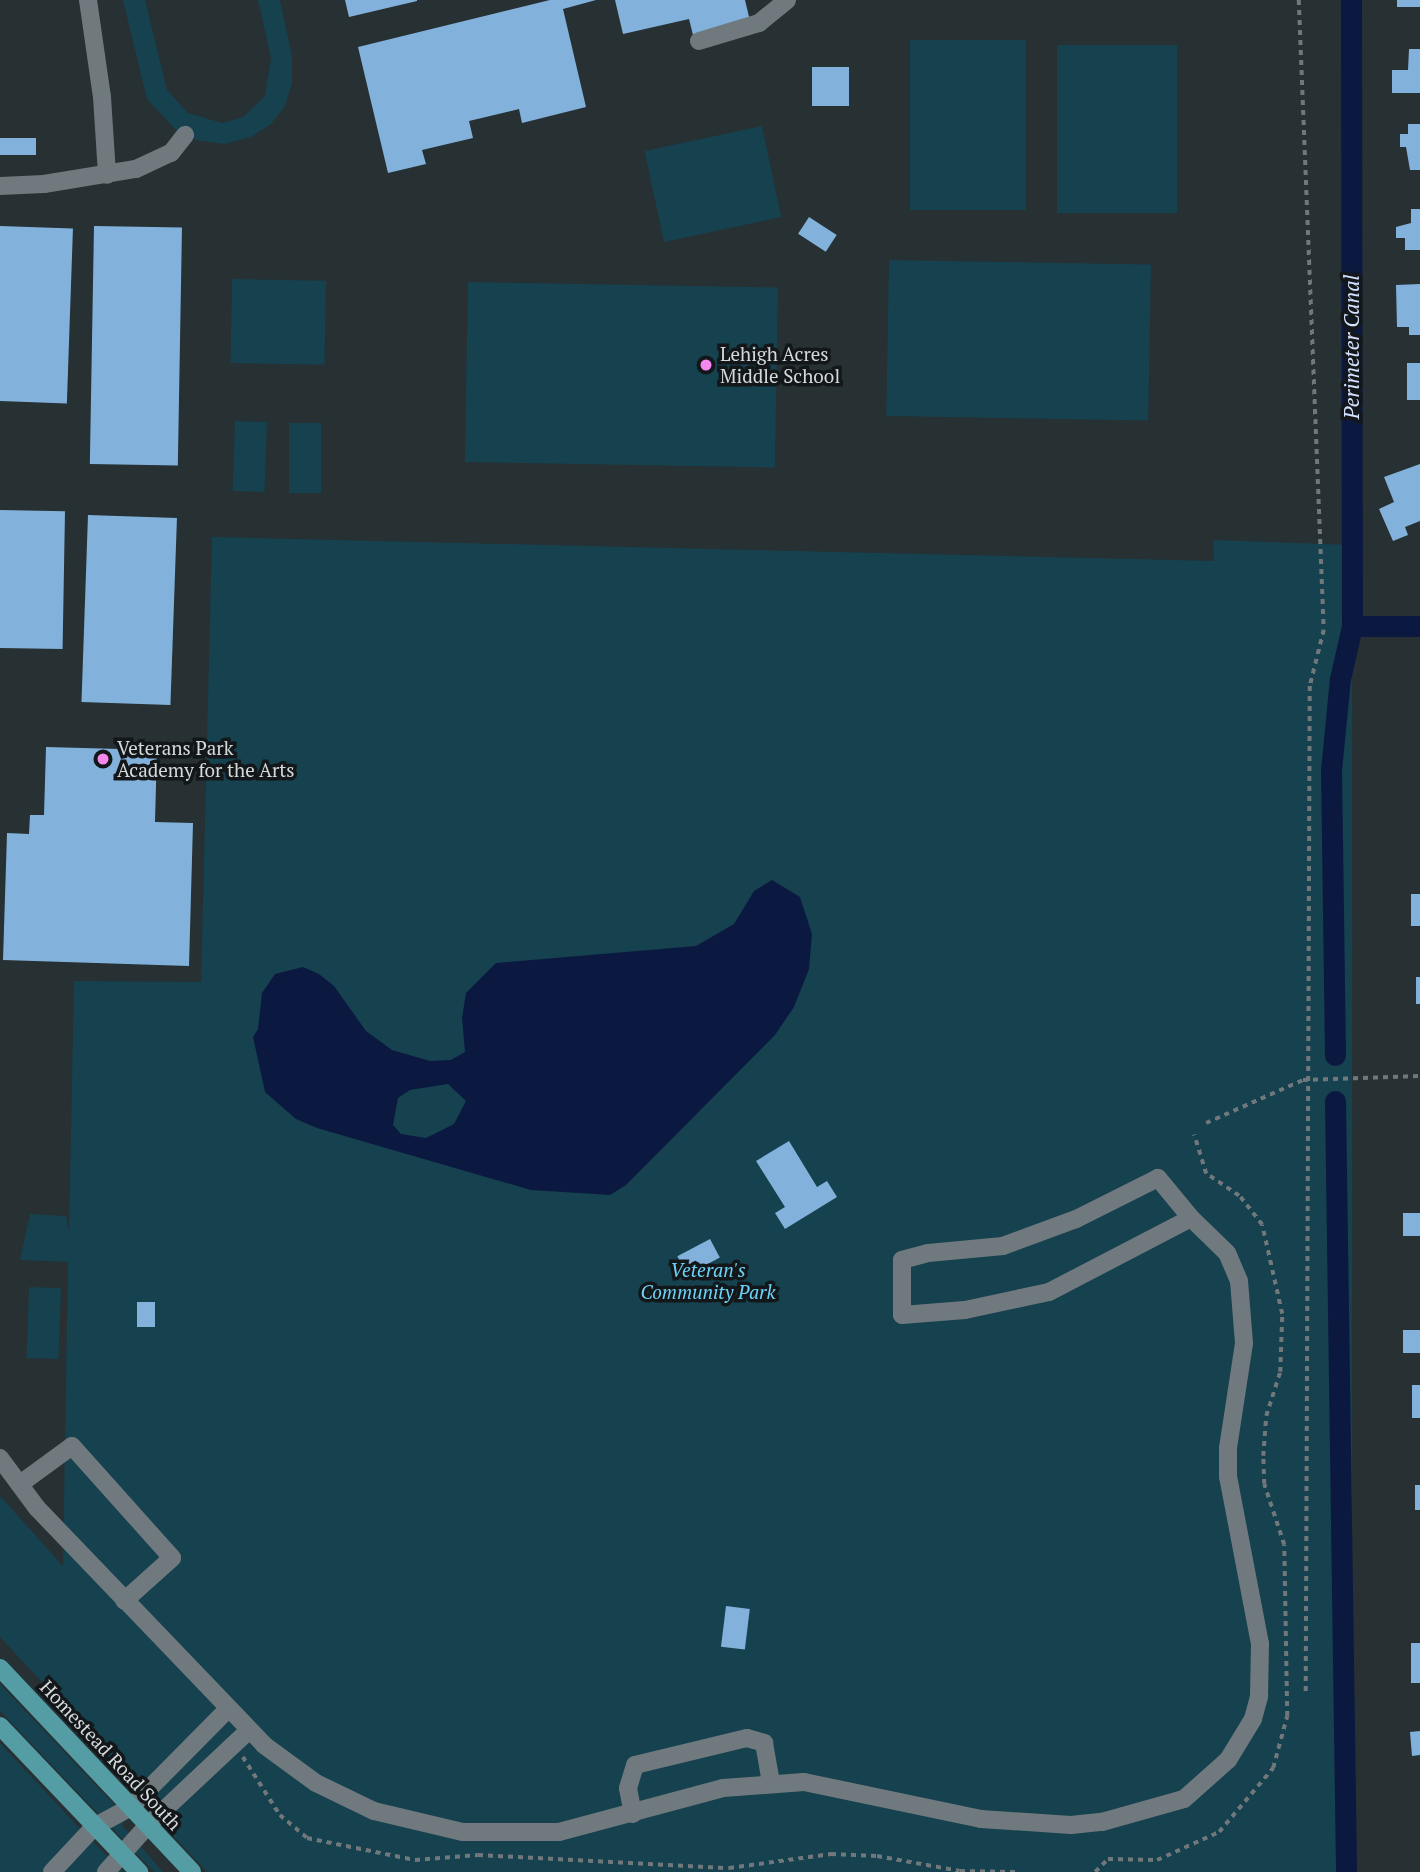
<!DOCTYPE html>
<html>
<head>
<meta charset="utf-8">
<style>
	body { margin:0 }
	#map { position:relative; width:1420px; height:1872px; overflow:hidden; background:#273033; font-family:"PT Serif",serif }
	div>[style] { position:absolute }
	.green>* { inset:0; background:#16414f; transform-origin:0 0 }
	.water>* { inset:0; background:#0b1941 }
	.canal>* { height:21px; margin:-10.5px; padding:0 10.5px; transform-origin:10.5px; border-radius:10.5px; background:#0b1941 }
	.building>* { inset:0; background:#82b2dc; transform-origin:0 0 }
	.path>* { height:3.5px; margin-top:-1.75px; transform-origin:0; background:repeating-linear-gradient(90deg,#71787b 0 5px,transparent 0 10px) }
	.minor>* { height:18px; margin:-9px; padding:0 9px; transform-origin:9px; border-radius:9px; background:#707a7e }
	.major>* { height:18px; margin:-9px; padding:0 9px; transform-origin:9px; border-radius:9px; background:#549da4 }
	.dots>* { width:19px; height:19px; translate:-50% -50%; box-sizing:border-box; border:4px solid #131719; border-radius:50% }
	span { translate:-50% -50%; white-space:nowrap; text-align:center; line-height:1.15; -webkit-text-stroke:7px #131719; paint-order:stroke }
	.poi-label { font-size:19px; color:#d4d9db }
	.left { translate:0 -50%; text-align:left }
	.park-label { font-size:19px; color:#6cd4f9; font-style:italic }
	.street-label { font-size:19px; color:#d4d9db }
	.water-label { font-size:21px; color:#d4e1ff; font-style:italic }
</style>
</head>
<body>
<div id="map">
	<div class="green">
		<div style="clip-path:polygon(123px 0,145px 0,167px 90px,188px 113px,222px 123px,243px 117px,265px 96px,271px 58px,258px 0,280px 0,292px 56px,292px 83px,285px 106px,271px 124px,251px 137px,224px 144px,196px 140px,176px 130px,147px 99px)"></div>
		<div style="left:910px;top:40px;width:116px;height:170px"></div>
		<div style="left:1057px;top:45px;width:120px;height:168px"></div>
		<div style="left:762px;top:126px;width:93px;height:120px;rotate:78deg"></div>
		<div style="left:889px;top:260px;width:262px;height:156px;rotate:1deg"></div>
		<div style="left:232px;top:279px;width:94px;height:84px;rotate:1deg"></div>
		<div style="left:468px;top:282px;width:310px;height:180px;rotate:1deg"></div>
		<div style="left:235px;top:421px;width:32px;height:70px;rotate:2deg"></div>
		<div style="left:289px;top:423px;width:32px;height:70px"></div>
		<div style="clip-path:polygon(212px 537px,1214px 561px,1213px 540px,1352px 545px,1352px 1872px,207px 1872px,0 1652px,54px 1708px,66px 1708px,0 1637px,0 1496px,63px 1566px,68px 1262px,20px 1260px,30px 1214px,66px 1216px,69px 1231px,74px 981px,201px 982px)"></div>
		<div style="left:29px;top:1287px;width:32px;height:71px;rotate:2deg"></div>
		<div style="clip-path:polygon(0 1684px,127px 1818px,122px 1825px,163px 1872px,154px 1872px,0 1711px)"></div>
		<div style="clip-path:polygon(0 1743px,86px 1835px,124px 1872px,0 1872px)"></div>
	</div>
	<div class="water">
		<div style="clip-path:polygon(evenodd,772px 880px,800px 897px,812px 934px,809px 969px,794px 1007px,775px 1035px,626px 1185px,610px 1195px,531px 1190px,317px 1128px,296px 1119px,265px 1092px,253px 1037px,258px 1029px,262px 993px,275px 974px,303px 967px,319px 974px,334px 986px,366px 1031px,392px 1050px,430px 1061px,451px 1060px,465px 1052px,462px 1018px,466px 993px,496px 963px,696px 946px,734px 924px,754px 891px,772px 880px,448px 1084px,466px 1101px,454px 1124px,426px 1138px,401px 1134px,393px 1125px,398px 1098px,410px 1090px,448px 1084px)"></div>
	</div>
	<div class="canal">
		<div style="left:1351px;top:0;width:626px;rotate:89.91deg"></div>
		<div style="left:1352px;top:626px;width:68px"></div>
		<div style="left:1335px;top:1055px;width:285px;rotate:-90.8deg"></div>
		<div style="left:1331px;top:770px;width:91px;rotate:-84.4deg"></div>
		<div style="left:1340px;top:679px;width:54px;rotate:-77.2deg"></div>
		<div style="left:1335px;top:1101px;width:771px;rotate:89.18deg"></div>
	</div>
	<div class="building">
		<div style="clip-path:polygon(345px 0,417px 0,417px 1px,349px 17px)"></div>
		<div style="clip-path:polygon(550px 0,596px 0,563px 9px,586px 107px,522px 123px,519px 109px,469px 121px,473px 138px,422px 150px,426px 164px,388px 173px,358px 47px)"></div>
		<div style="clip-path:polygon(615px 0,745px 0,750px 21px,693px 35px,689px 19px,623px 34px)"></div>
		<div style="left:1397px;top:0;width:23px;height:7px"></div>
		<div style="clip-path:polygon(1409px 49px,1420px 49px,1420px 93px,1392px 93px,1392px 70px,1408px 70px)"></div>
		<div style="left:812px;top:67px;width:37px;height:39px"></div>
		<div style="clip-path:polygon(1408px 124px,1420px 124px,1420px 170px,1410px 170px,1406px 147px,1400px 147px,1400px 134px,1408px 134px)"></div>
		<div style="left:0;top:138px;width:36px;height:17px"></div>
		<div style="clip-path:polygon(1411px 209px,1420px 209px,1420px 250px,1405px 250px,1405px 238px,1396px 238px,1396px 227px,1411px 223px)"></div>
		<div style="left:809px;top:217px;width:33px;height:20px;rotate:33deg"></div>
		<div style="left:0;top:226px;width:73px;height:175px;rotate:2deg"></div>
		<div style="left:94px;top:226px;width:88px;height:238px;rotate:1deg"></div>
		<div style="clip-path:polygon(1420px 284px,1420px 335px,1409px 335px,1409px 327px,1397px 327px,1396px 285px)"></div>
		<div style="left:1407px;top:363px;width:13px;height:37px"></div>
		<div style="clip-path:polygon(1420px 464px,1420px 521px,1405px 527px,1408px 535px,1393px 541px,1379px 509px,1394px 502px,1384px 477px)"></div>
		<div style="left:0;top:510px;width:65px;height:138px;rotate:1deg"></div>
		<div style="left:88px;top:515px;width:89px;height:187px;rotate:2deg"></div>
		<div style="clip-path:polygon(46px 747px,157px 750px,155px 822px,193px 823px,189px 966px,3px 960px,7px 833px,29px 834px,30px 815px,44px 815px)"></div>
		<div style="left:1411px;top:894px;width:9px;height:32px"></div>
		<div style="left:1416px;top:977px;width:4px;height:27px"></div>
		<div style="clip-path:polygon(789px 1141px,817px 1187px,827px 1181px,837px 1197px,785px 1229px,775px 1213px,785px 1207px,756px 1161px)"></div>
		<div style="left:1403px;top:1213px;width:17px;height:23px"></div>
		<div style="left:710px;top:1239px;width:21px;height:37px;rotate:62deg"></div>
		<div style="left:137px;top:1302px;width:18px;height:25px"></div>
		<div style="left:1403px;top:1330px;width:17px;height:23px"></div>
		<div style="left:1412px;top:1385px;width:8px;height:33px"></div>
		<div style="left:1415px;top:1485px;width:5px;height:25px"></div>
		<div style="left:726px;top:1606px;width:24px;height:41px;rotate:7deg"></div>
		<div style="left:1411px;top:1643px;width:9px;height:40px"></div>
		<div style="clip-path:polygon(1420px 1731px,1420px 1755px,1412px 1756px,1410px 1732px)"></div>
	</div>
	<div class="path">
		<div style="left:1299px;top:0;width:630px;rotate:87.73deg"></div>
		<div style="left:1324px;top:630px;width:58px;rotate:104deg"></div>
		<div style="left:1310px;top:686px;width:1008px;rotate:90.23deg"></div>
		<div style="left:1206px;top:1123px;width:106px;rotate:-23.9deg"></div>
		<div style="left:1303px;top:1080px;width:117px;rotate:-2deg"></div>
		<div style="left:243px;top:1757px;width:69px;rotate:57.5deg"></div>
		<div style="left:280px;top:1815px;width:35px;rotate:40deg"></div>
		<div style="left:307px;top:1838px;width:110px;rotate:11.5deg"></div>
		<div style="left:415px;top:1860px;width:63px;rotate:-4.5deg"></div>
		<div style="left:478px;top:1855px;width:251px;rotate:3deg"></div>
		<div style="left:729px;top:1868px;width:103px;rotate:-7.8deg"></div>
		<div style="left:831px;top:1854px;width:46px;rotate:2.5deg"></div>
		<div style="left:877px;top:1856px;width:84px;rotate:10.2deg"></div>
		<div style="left:960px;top:1871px;width:57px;rotate:1deg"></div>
		<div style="left:1095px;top:1872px;width:18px;rotate:-45deg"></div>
		<div style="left:1108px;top:1859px;width:49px;rotate:1.2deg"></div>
		<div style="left:1157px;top:1860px;width:68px;rotate:-24.3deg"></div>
		<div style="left:1219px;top:1832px;width:84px;rotate:-49.8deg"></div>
		<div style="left:1273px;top:1768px;width:54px;rotate:-74.9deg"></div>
		<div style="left:1287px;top:1716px;width:171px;rotate:-91deg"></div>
		<div style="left:1284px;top:1545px;width:64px;rotate:-108.2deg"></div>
		<div style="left:1264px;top:1484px;width:28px;rotate:-92deg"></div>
		<div style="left:1263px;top:1456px;width:40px;rotate:-85.7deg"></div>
		<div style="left:1266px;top:1416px;width:46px;rotate:-72.3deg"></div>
		<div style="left:1280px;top:1372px;width:58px;rotate:-88deg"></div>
		<div style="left:1282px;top:1314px;width:91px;rotate:-102.7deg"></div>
		<div style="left:1262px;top:1225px;width:37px;rotate:-128deg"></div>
		<div style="left:1239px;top:1196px;width:40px;rotate:-146deg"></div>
		<div style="left:1206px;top:1174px;width:41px;rotate:-107.1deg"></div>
	</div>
	<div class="minor">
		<div style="left:88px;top:0;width:98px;rotate:81.8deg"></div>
		<div style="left:102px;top:97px;width:78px;rotate:86.3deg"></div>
		<div style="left:699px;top:41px;width:63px;rotate:-16.7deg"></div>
		<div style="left:759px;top:23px;width:36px;rotate:-39deg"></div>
		<div style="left:0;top:186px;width:44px;rotate:-2.6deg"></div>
		<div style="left:44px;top:184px;width:93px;rotate:-9.3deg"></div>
		<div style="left:136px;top:169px;width:38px;rotate:-25deg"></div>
		<div style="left:171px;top:153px;width:23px;rotate:-52deg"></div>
		<div style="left:0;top:1458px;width:62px;rotate:53.5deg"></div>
		<div style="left:37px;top:1508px;width:328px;rotate:46.2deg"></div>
		<div style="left:264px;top:1745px;width:64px;rotate:36.2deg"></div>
		<div style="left:316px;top:1783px;width:64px;rotate:25.8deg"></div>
		<div style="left:374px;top:1811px;width:91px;rotate:13.3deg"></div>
		<div style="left:463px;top:1832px;width:96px"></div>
		<div style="left:559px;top:1832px;width:170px;rotate:-15deg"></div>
		<div style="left:723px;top:1788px;width:81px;rotate:-4.2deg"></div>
		<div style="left:804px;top:1782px;width:181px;rotate:11.8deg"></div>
		<div style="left:981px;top:1819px;width:90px;rotate:3.8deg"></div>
		<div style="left:1071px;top:1825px;width:31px;rotate:-6deg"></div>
		<div style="left:1102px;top:1822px;width:85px;rotate:-15.7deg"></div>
		<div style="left:1184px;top:1799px;width:59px;rotate:-41.6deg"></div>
		<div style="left:1228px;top:1760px;width:48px;rotate:-58.6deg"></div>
		<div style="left:1253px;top:1719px;width:24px;rotate:-75deg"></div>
		<div style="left:1259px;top:1696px;width:52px;rotate:-88.9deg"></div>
		<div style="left:1260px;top:1644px;width:170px;rotate:-100.8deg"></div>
		<div style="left:1228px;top:1477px;width:29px;rotate:-90deg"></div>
		<div style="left:1228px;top:1448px;width:106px;rotate:-81.3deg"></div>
		<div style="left:1244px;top:1343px;width:62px;rotate:-94.6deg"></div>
		<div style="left:1239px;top:1281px;width:30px;rotate:-113deg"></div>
		<div style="left:1227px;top:1253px;width:50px;rotate:-135.8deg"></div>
		<div style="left:1191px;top:1218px;width:52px;rotate:-129.5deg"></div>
		<div style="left:1158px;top:1178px;width:92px;rotate:153.4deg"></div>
		<div style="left:1076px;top:1219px;width:78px;rotate:159.7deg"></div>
		<div style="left:1003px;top:1246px;width:75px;rotate:174.7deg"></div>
		<div style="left:928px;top:1253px;width:27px;rotate:165deg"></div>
		<div style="left:902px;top:1260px;width:55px;rotate:90deg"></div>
		<div style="left:902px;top:1315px;width:63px;rotate:-4.5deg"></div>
		<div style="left:965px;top:1310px;width:86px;rotate:-12.1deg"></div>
		<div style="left:1049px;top:1292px;width:160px;rotate:-27.5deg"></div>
		<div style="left:20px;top:1484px;width:64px;rotate:-36.2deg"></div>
		<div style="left:72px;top:1446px;width:150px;rotate:48.2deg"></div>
		<div style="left:172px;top:1558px;width:64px;rotate:138.1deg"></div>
		<div style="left:633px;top:1814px;width:26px;rotate:-101deg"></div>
		<div style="left:628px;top:1788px;width:24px;rotate:-73deg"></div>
		<div style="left:635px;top:1765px;width:115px;rotate:-13.6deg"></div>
		<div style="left:747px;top:1738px;width:18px;rotate:16deg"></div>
		<div style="left:764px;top:1743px;width:40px;rotate:80deg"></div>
		<div style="left:52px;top:1872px;width:62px;rotate:-47deg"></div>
		<div style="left:94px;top:1827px;width:42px;rotate:-28.4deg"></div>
		<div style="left:131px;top:1807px;width:138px;rotate:-45.3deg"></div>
		<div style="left:106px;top:1872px;width:63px;rotate:-48.2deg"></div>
		<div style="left:148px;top:1825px;width:139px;rotate:-43.2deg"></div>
	</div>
	<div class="major">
		<div style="left:0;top:1668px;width:280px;rotate:46.7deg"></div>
		<div style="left:0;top:1726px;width:202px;rotate:46.4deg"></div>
	</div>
	<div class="dots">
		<div style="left:706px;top:365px;background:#f688ed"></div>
		<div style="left:103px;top:759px;background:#f688ed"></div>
	</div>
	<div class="poi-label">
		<span class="left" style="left:720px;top:365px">Lehigh Acres<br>Middle School</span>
		<span class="left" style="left:117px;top:759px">Veterans Park<br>Academy for the Arts</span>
	</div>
	<div class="park-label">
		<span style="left:708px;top:1281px">Veteran's<br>Community Park</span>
	</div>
	<div class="street-label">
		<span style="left:111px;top:1755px;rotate:47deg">Homestead Road South</span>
	</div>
	<div class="water-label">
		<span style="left:1351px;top:347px;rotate:-90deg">Perimeter Canal</span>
	</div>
</div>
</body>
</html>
